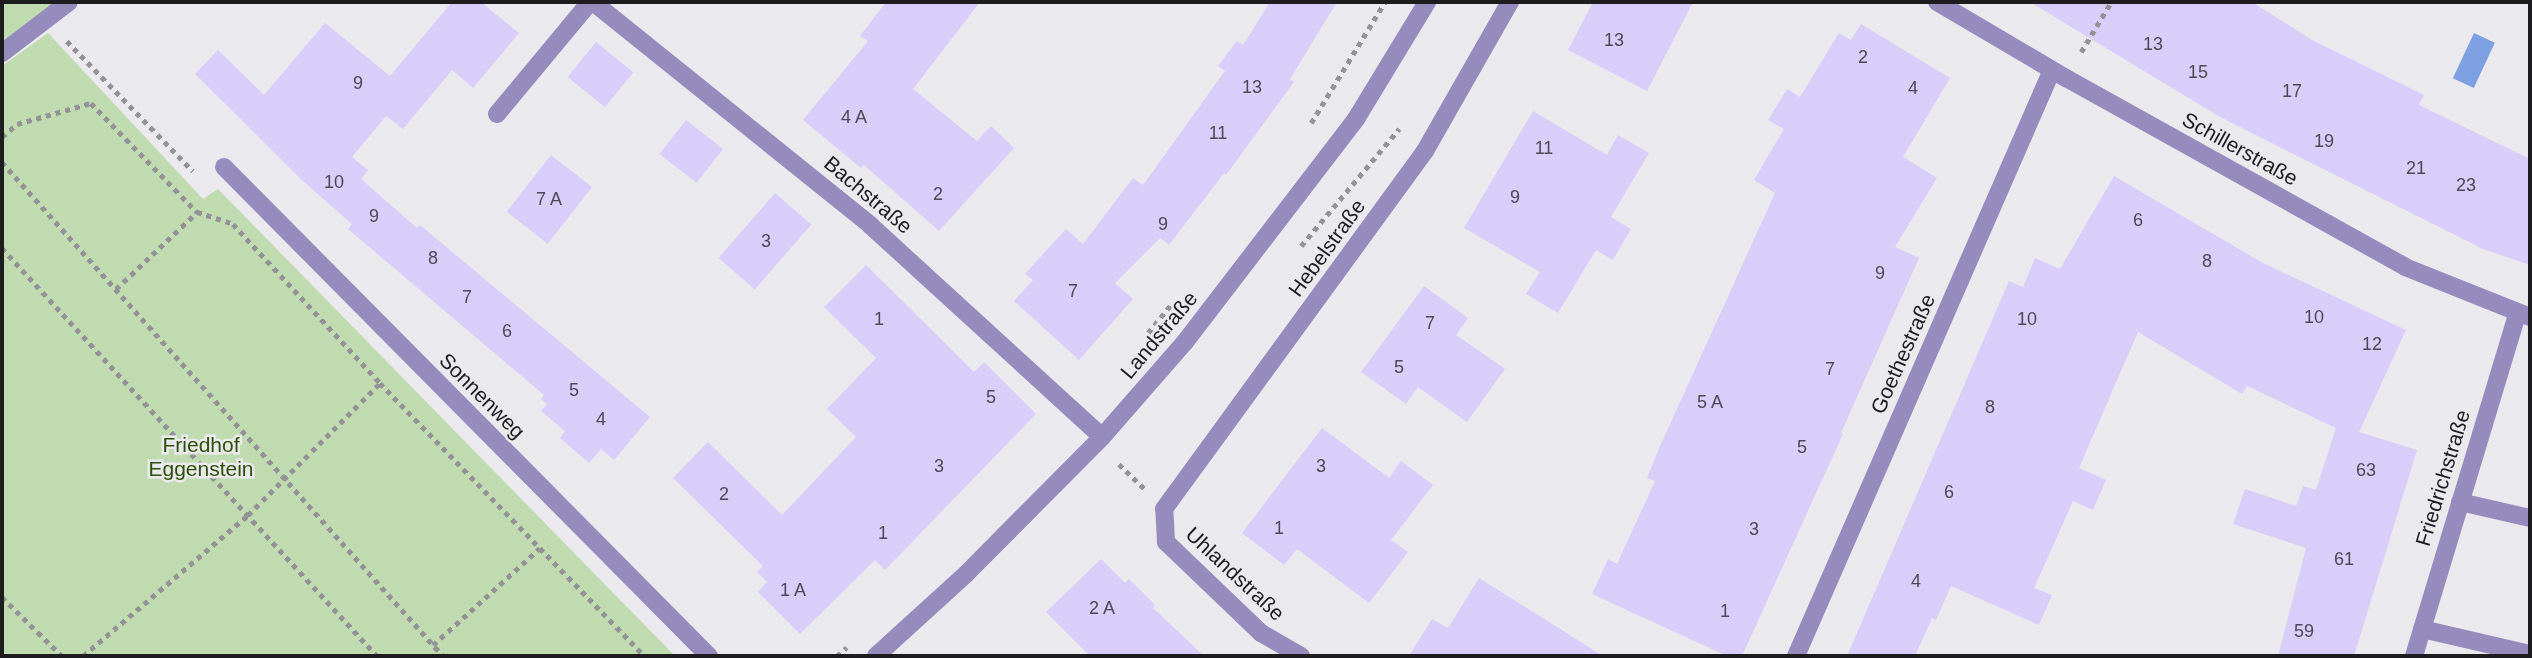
<!DOCTYPE html>
<html>
<head>
<meta charset="utf-8">
<style>
	body { margin:0 }
	#map { position:relative; width:2532px; height:658px; overflow:hidden; background:#eae9ee; font-family:Helvetica,sans-serif }
	div>[style] { position:absolute }
	.green>* { inset:0; background:#c1dbb0 }
	.water>* { inset:0; background:#7da0e2; transform-origin:0 0 }
	.building>* { inset:0; background:#d9cdfa; transform-origin:0 0 }
	.path>* { height:4.5px; margin-top:-2.25px; transform-origin:0; background:repeating-linear-gradient(90deg,#939296 0 5px,transparent 0 10px) }
	.minor>* { height:18px; margin:-9px; padding:0 9px; transform-origin:9px; border-radius:9px; background:#958bbd }
	span { translate:-50% -50%; white-space:nowrap; text-align:center; line-height:1.15; -webkit-text-stroke:5px #eae9ee; paint-order:stroke }
	.number-label { font-size:18px; color:#4c4855 }
	.number-label span { -webkit-text-stroke-width:0 }
	.street-label { font-size:21px; color:#1d1c1e }
	.park-label { font-size:21px; color:#2c4f02 }
	.frame { position:absolute; inset:0; border:4px solid #1d1c1e; pointer-events:none }
</style>
</head>
<body>
<div id="map">
	<div class="green">
		<div style="clip-path:polygon(2px 2px,57px 2px,2px 43px)"></div>
		<div style="clip-path:polygon(48px 33px,203px 199px,218px 189px,675px 656px,2px 656px,2px 66px)"></div>
	</div>
	<div class="water">
		<div style="left:2474px;top:33px;width:23px;height:50px;rotate:25deg"></div>
	</div>
	<div class="building">
		<div style="clip-path:polygon(452px 2px,481px 2px,519px 33px,473px 88px,452px 70px,403px 129px,386px 116px,352px 157px,368px 170px,361px 179px,417px 228px,420px 225px,650px 417px,614px 460px,601px 449px,589px 463px,560px 438px,565px 431px,541px 411px,547px 404px,541px 399px,544px 395px,348px 229px,352px 224px,304px 182px,195px 74px,218px 50px,264px 95px,325px 23px,390px 76px)"></div>
		<div style="clip-path:polygon(886px 2px,980px 2px,913px 89px,977px 141px,991px 126px,1014px 148px,939px 231px,864px 165px,861px 168px,803px 120px,868px 41px,860px 36px)"></div>
		<div style="clip-path:polygon(1270px 2px,1337px 2px,1290px 79px,1294px 82px,1226px 175px,1224px 173px,1169px 245px,1160px 238px,1115px 283px,1133px 299px,1079px 360px,1014px 301px,1033px 280px,1025px 274px,1066px 229px,1083px 244px,1133px 178px,1143px 185px,1225px 71px,1218px 66px,1237px 41px,1243px 45px)"></div>
		<div style="clip-path:polygon(1593px 2px,1693px 2px,1647px 91px,1568px 50px)"></div>
		<div style="clip-path:polygon(2030px 2px,2252px 2px,2312px 40px,2424px 95px,2419px 105px,2530px 159px,2530px 265px,2483px 249px,2220px 117px)"></div>
		<div style="clip-path:polygon(1861px 24px,1950px 78px,1903px 157px,1937px 178px,1895px 247px,1919px 258px,1841px 433px,1843px 434px,1742px 656px,1727px 656px,1592px 594px,1608px 559px,1617px 564px,1655px 481px,1647px 478px,1661px 444px,1775px 193px,1754px 180px,1784px 129px,1768px 120px,1787px 89px,1800px 97px,1839px 33px,1851px 40px)"></div>
		<div style="left:596px;top:42px;width:48px;height:45px;rotate:39deg"></div>
		<div style="clip-path:polygon(1533px 111px,1607px 155px,1618px 135px,1649px 153px,1611px 217px,1631px 229px,1613px 260px,1596px 250px,1558px 313px,1526px 294px,1540px 272px,1464px 228px)"></div>
		<div style="left:686px;top:120px;width:47px;height:43px;rotate:38deg"></div>
		<div style="left:551px;top:155px;width:52px;height:72px;rotate:38deg"></div>
		<div style="clip-path:polygon(2114px 176px,2263px 263px,2406px 330px,2359px 432px,2417px 450px,2354px 656px,2278px 656px,2306px 548px,2233px 524px,2245px 489px,2296px 506px,2303px 486px,2316px 490px,2336px 428px,2247px 386px,2242px 394px,2138px 332px,2079px 468px,2106px 480px,2093px 510px,2073px 501px,2034px 588px,2052px 595px,2039px 625px,1951px 586px,1936px 620px,1932px 618px,1915px 656px,1847px 656px,2009px 281px,2023px 287px,2035px 258px,2060px 269px)"></div>
		<div style="left:775px;top:193px;width:48px;height:86px;rotate:41deg"></div>
		<div style="clip-path:polygon(866px 265px,974px 372px,984px 362px,1036px 414px,885px 570px,875px 560px,800px 634px,758px 592px,767px 582px,757px 572px,763px 566px,673px 478px,708px 442px,782px 515px,856px 437px,827px 409px,876px 358px,824px 307px)"></div>
		<div style="clip-path:polygon(1424px 286px,1468px 318px,1456px 335px,1505px 369px,1467px 422px,1418px 387px,1406px 404px,1361px 372px)"></div>
		<div style="clip-path:polygon(1322px 428px,1389px 478px,1401px 461px,1433px 485px,1391px 540px,1408px 552px,1369px 603px,1297px 549px,1284px 565px,1242px 533px)"></div>
		<div style="clip-path:polygon(1101px 559px,1125px 583px,1129px 579px,1155px 605px,1153px 608px,1204px 656px,1090px 656px,1046px 612px)"></div>
		<div style="clip-path:polygon(1479px 578px,1603px 656px,1409px 656px,1432px 619px,1448px 628px)"></div>
	</div>
	<div class="path">
		<div style="left:67px;top:41px;width:181px;rotate:45.9deg"></div>
		<div style="left:2081px;top:52px;width:58px;rotate:-59deg"></div>
		<div style="left:1311px;top:123px;width:142px;rotate:-58.6deg"></div>
		<div style="left:2px;top:137px;width:20px;rotate:-41deg"></div>
		<div style="left:17px;top:124px;width:77px;rotate:-15.8deg"></div>
		<div style="left:91px;top:103px;width:152px;rotate:45.8deg"></div>
		<div style="left:197px;top:212px;width:38px;rotate:18deg"></div>
		<div style="left:233px;top:224px;width:217px;rotate:47.2deg"></div>
		<div style="left:380px;top:383px;width:380px;rotate:45.9deg"></div>
		<div style="left:2px;top:162px;width:662px;rotate:48.24deg"></div>
		<div style="left:1301px;top:246px;width:153px;rotate:-50.1deg"></div>
		<div style="left:2px;top:248px;width:554px;rotate:47.41deg"></div>
		<div style="left:116px;top:289px;width:112px;rotate:-43.5deg"></div>
		<div style="left:1148px;top:333px;width:36px;rotate:-51deg"></div>
		<div style="left:1119px;top:464px;width:35px;rotate:44deg"></div>
		<div style="left:2px;top:597px;width:84px;rotate:44.5deg"></div>
		<div style="left:433px;top:645px;width:144px;rotate:-42.2deg"></div>
		<div style="left:83px;top:656px;width:217px;rotate:-40.5deg"></div>
		<div style="left:248px;top:515px;width:187px;rotate:-45deg"></div>
		<div style="left:837px;top:656px;width:13px;rotate:-42deg"></div>
	</div>
	<div class="minor">
		<div style="left:593px;top:2px;width:356px;rotate:38.8deg"></div>
		<div style="left:870px;top:225px;width:314px;rotate:42.4deg"></div>
		<div style="left:1937px;top:2px;width:150px;rotate:30.5deg"></div>
		<div style="left:2066px;top:78px;width:388px;rotate:29.1deg"></div>
		<div style="left:2405px;top:267px;width:135px;rotate:21.8deg"></div>
		<div style="left:2px;top:53px;width:84px;rotate:-37.3deg"></div>
		<div style="left:497px;top:114px;width:146px;rotate:-50.3deg"></div>
		<div style="left:224px;top:167px;width:689px;rotate:45.24deg"></div>
		<div style="left:2460px;top:502px;width:72px;rotate:12.9deg"></div>
		<div style="left:2422px;top:629px;width:111px;rotate:13deg"></div>
		<div style="left:876px;top:656px;width:122px;rotate:-42.3deg"></div>
		<div style="left:966px;top:574px;width:193px;rotate:-45.2deg"></div>
		<div style="left:1102px;top:437px;width:126px;rotate:-48.9deg"></div>
		<div style="left:1185px;top:342px;width:281px;rotate:-52.5deg"></div>
		<div style="left:1356px;top:119px;width:137px;rotate:-58.7deg"></div>
		<div style="left:1301px;top:656px;width:46px;rotate:-150.1deg"></div>
		<div style="left:1261px;top:633px;width:132px;rotate:-136.2deg"></div>
		<div style="left:1166px;top:542px;width:33px;rotate:-93deg"></div>
		<div style="left:1164px;top:509px;width:443px;rotate:-53.9deg"></div>
		<div style="left:1425px;top:151px;width:172px;rotate:-60.3deg"></div>
		<div style="left:1796px;top:656px;width:639px;rotate:-66.4deg"></div>
		<div style="left:2414px;top:656px;width:357px;rotate:-73.2deg"></div>
	</div>
	<div class="number-label">
		<span style="left:1614px;top:40px">13</span>
		<span style="left:2153px;top:44px">13</span>
		<span style="left:1863px;top:57px">2</span>
		<span style="left:2198px;top:72px">15</span>
		<span style="left:358px;top:83px">9</span>
		<span style="left:1252px;top:87px">13</span>
		<span style="left:1913px;top:88px">4</span>
		<span style="left:2292px;top:91px">17</span>
		<span style="left:854px;top:117px">4 A</span>
		<span style="left:1218px;top:133px">11</span>
		<span style="left:2324px;top:141px">19</span>
		<span style="left:1544px;top:148px">11</span>
		<span style="left:2416px;top:168px">21</span>
		<span style="left:334px;top:182px">10</span>
		<span style="left:2466px;top:185px">23</span>
		<span style="left:938px;top:194px">2</span>
		<span style="left:1515px;top:197px">9</span>
		<span style="left:549px;top:199px">7 A</span>
		<span style="left:374px;top:216px">9</span>
		<span style="left:2138px;top:220px">6</span>
		<span style="left:1163px;top:224px">9</span>
		<span style="left:766px;top:241px">3</span>
		<span style="left:433px;top:258px">8</span>
		<span style="left:2207px;top:261px">8</span>
		<span style="left:1880px;top:273px">9</span>
		<span style="left:1073px;top:291px">7</span>
		<span style="left:467px;top:297px">7</span>
		<span style="left:2314px;top:317px">10</span>
		<span style="left:879px;top:319px">1</span>
		<span style="left:2027px;top:319px">10</span>
		<span style="left:1430px;top:323px">7</span>
		<span style="left:507px;top:331px">6</span>
		<span style="left:2372px;top:344px">12</span>
		<span style="left:1399px;top:367px">5</span>
		<span style="left:1830px;top:369px">7</span>
		<span style="left:574px;top:390px">5</span>
		<span style="left:991px;top:397px">5</span>
		<span style="left:1710px;top:402px">5 A</span>
		<span style="left:1990px;top:407px">8</span>
		<span style="left:601px;top:419px">4</span>
		<span style="left:1802px;top:447px">5</span>
		<span style="left:939px;top:466px">3</span>
		<span style="left:1321px;top:466px">3</span>
		<span style="left:2366px;top:470px">63</span>
		<span style="left:1949px;top:492px">6</span>
		<span style="left:724px;top:494px">2</span>
		<span style="left:1279px;top:528px">1</span>
		<span style="left:1754px;top:529px">3</span>
		<span style="left:883px;top:533px">1</span>
		<span style="left:2344px;top:559px">61</span>
		<span style="left:1916px;top:581px">4</span>
		<span style="left:793px;top:590px">1 A</span>
		<span style="left:1102px;top:608px">2 A</span>
		<span style="left:1725px;top:611px">1</span>
		<span style="left:2304px;top:631px">59</span>
	</div>
	<div class="street-label">
		<span style="left:2240px;top:149px;rotate:29deg">Schillerstraße</span>
		<span style="left:868px;top:195px;rotate:40deg">Bachstraße</span>
		<span style="left:1327px;top:248px;rotate:-54deg">Hebelstraße</span>
		<span style="left:1159px;top:335px;rotate:-50deg">Landstraße</span>
		<span style="left:1903px;top:354px;rotate:-66deg">Goethestraße</span>
		<span style="left:482px;top:396px;rotate:45deg">Sonnenweg</span>
		<span style="left:2443px;top:478px;rotate:-73deg">Friedrichstraße</span>
		<span style="left:1235px;top:574px;rotate:43deg">Uhlandstraße</span>
	</div>
	<div class="park-label">
		<span style="left:201px;top:457px">Friedhof<br>Eggenstein</span>
	</div>
	<div class="frame"></div>
</div>
</body>
</html>
